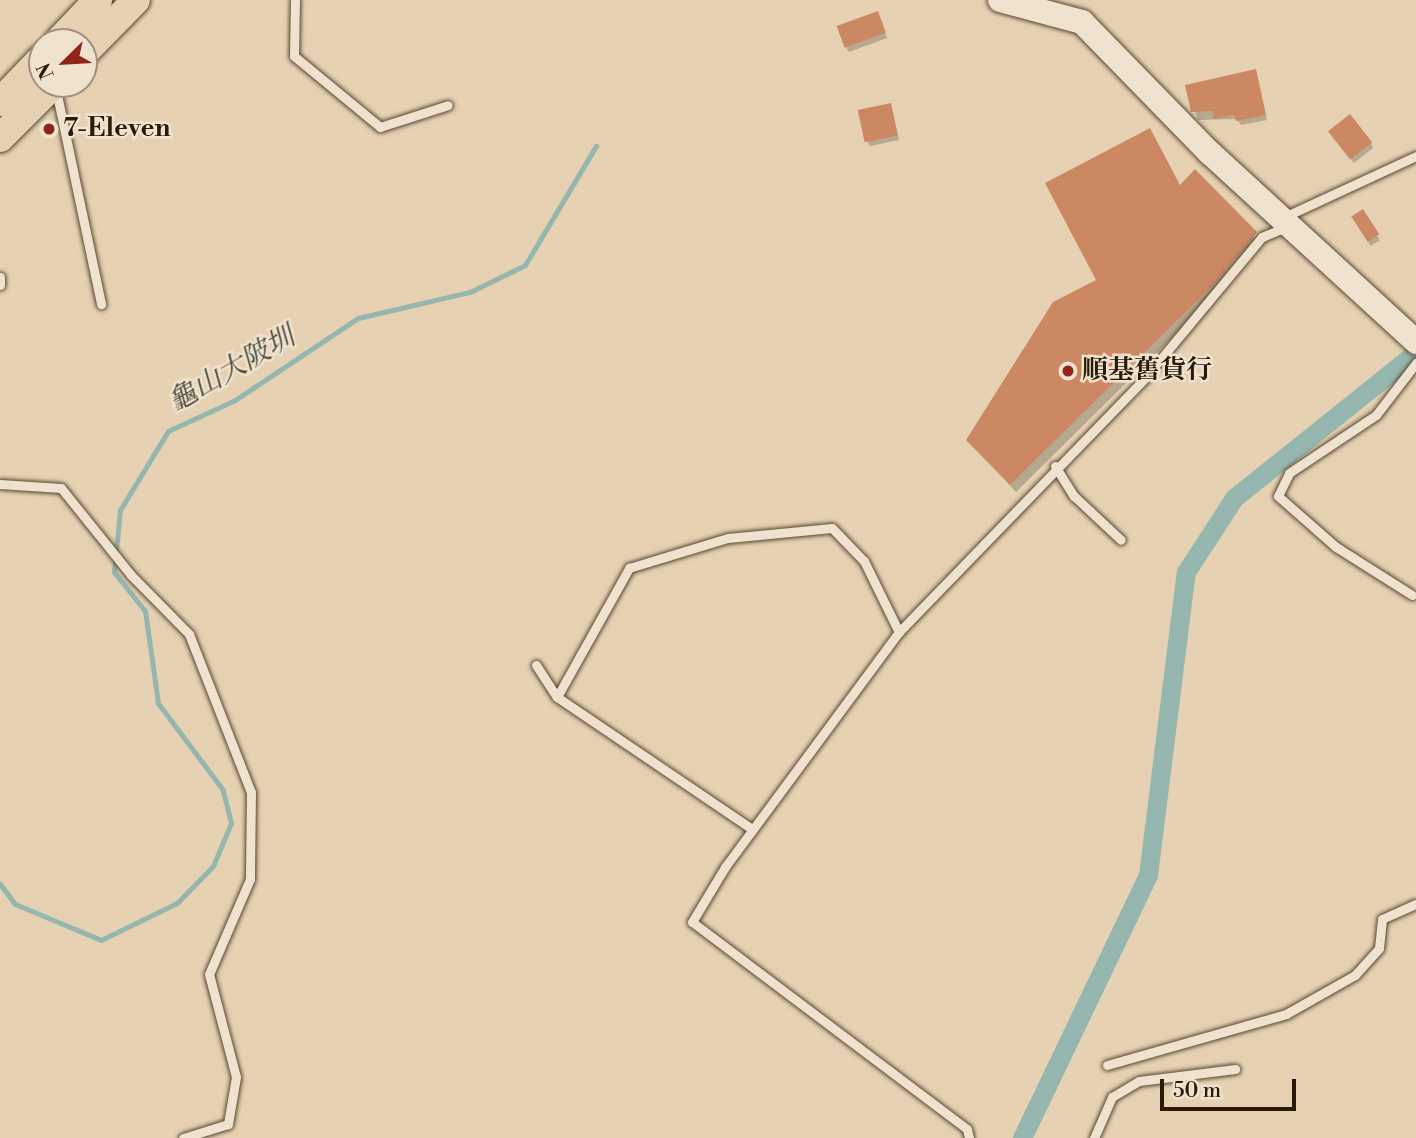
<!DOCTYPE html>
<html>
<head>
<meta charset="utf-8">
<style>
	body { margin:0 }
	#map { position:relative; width:1416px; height:1138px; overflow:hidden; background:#e6d2b3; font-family:"Libre Bodoni","Noto Serif TC",serif }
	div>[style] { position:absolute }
	.shadow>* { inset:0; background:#0003; transform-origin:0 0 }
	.stream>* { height:5px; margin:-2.5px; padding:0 2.5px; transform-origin:2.5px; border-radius:2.5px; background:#96b7b0 }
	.canal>* { height:19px; margin:-9.5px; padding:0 9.5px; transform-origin:9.5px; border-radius:9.5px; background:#96b7b0 }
	.building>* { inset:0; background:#cc8863; transform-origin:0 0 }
	.roads { filter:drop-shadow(0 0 2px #584934) drop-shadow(0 0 2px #584934) }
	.lane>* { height:9px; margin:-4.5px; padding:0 4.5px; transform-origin:4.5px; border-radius:4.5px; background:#efe2ce }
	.secondary>* { height:24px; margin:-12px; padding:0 12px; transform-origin:12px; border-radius:12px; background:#efe2ce }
	.primary>* { height:28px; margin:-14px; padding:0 14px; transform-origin:14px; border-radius:14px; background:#e6d2b3 }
	.dots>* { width:19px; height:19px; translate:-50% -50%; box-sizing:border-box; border:4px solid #efe2ce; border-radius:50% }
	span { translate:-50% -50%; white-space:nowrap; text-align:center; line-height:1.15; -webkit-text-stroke:5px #efe2ce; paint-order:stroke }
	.poi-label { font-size:26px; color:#281b09; font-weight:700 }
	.left { translate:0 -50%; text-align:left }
	.water-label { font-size:28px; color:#494a3b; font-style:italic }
	.north { position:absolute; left:28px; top:28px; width:70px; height:70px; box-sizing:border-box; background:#efe2ce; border:2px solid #9f927f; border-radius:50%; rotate:246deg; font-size:19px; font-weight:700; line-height:28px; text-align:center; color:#281b09 }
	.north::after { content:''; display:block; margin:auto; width:24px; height:32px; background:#8f2418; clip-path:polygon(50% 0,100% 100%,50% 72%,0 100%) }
	.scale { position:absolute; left:1160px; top:1079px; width:136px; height:32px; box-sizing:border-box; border:4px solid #281b09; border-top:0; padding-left:9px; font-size:21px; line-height:24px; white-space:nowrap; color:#281b09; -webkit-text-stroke:5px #efe2ce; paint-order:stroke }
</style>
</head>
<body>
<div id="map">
	<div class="shadow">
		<div style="clip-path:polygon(880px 18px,887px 38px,849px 52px,846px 47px)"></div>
		<div style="clip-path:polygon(1255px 71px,1267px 120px,1241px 125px,1237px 119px,1198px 120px,1187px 87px)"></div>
		<div style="clip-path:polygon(890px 105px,899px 140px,870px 146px,867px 141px)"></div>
		<div style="clip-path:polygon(1333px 137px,1371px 143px,1373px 148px,1354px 163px)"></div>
		<div style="clip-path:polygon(1180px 187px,1260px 241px,1217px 293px,1016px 492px,968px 440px)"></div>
		<div style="left:1363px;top:212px;width:33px;height:11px;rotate:59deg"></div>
	</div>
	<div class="stream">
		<div style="left:0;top:884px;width:25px;rotate:53deg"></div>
		<div style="left:15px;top:904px;width:93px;rotate:22.7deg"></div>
		<div style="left:101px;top:940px;width:85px;rotate:-26deg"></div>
		<div style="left:177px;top:903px;width:52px;rotate:-45.8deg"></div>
		<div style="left:213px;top:866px;width:47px;rotate:-67.3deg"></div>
		<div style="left:231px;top:823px;width:34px;rotate:-104deg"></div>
		<div style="left:223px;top:790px;width:109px;rotate:-126.8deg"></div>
		<div style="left:158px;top:703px;width:93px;rotate:-98deg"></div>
		<div style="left:145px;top:611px;width:50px;rotate:-128.5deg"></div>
		<div style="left:114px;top:572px;width:62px;rotate:-84.5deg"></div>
		<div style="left:120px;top:510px;width:92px;rotate:-58.7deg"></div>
		<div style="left:168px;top:431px;width:74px;rotate:-24.8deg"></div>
		<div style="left:235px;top:400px;width:148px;rotate:-33.7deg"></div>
		<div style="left:358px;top:318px;width:115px;rotate:-13.1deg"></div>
		<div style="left:470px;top:292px;width:61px;rotate:-26.1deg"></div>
		<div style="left:525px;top:265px;width:139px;rotate:-59.2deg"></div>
	</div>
	<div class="canal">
		<div style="left:1022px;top:1138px;width:292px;rotate:-64.4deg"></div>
		<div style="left:1148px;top:875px;width:305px;rotate:-82.9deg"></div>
		<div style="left:1186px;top:572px;width:88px;rotate:-57deg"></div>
		<div style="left:1234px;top:498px;width:233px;rotate:-38.7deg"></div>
	</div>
	<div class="building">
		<div style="left:878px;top:11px;width:23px;height:44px;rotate:70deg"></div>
		<div style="clip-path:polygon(1256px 69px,1266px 115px,1236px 121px,1234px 115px,1214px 119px,1213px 111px,1191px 112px,1185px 85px)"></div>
		<div style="left:891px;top:103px;width:33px;height:34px;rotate:78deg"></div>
		<div style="left:1350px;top:114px;width:36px;height:28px;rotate:52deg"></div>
		<div style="clip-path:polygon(1150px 128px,1180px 185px,1195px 169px,1257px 232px,1213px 285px,1010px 485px,966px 440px,1053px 302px,1096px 280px,1045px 183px)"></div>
		<div style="left:1363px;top:209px;width:30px;height:14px;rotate:57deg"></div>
	</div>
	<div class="roads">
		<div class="lane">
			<div style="left:295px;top:0;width:56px;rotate:91deg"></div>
			<div style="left:294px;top:56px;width:112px;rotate:39.5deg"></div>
			<div style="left:380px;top:127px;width:71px;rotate:-17.9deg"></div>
			<div style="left:56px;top:90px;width:219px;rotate:78.1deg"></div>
			<div style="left:1282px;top:218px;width:148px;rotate:-24.8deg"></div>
			<div style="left:0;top:277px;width:8px;rotate:90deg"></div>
			<div style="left:1055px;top:466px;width:36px;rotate:58deg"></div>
			<div style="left:1074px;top:496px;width:64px;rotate:43.1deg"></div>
			<div style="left:0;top:484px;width:61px;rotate:3.8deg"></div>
			<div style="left:61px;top:488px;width:112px;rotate:51.2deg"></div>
			<div style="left:131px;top:575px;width:83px;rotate:45.5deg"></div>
			<div style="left:189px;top:634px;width:170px;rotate:68.6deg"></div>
			<div style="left:251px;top:792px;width:87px;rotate:90.7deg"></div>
			<div style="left:250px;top:879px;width:103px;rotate:113.3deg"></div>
			<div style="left:209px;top:974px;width:106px;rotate:75.3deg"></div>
			<div style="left:236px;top:1077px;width:48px;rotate:99.7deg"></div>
			<div style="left:228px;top:1124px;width:47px;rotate:162.7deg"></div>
			<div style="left:1412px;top:595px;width:90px;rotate:-147.7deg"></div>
			<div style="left:1336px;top:547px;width:77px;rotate:-138.7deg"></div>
			<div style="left:1278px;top:496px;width:25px;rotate:-64deg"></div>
			<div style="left:1289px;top:473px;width:105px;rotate:-33.7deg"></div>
			<div style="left:1376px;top:415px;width:66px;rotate:-52.4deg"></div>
			<div style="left:536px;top:665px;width:38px;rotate:57deg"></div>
			<div style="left:752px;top:829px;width:235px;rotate:-145.9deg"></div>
			<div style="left:557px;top:697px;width:148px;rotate:-60.8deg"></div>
			<div style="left:629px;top:568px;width:103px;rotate:-16.9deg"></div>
			<div style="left:728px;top:538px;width:104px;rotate:-5.5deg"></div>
			<div style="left:832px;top:528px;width:46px;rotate:45.9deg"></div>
			<div style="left:864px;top:561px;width:79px;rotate:63.8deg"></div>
			<div style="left:1107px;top:1065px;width:186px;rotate:-15.9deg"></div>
			<div style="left:1286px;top:1014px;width:79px;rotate:-29.5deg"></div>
			<div style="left:1355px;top:975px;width:36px;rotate:-48deg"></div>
			<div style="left:1379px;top:948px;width:29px;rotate:-84deg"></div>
			<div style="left:1382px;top:919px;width:37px;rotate:-24deg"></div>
			<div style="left:969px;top:1138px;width:9px;rotate:-103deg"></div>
			<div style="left:967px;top:1129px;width:344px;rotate:-143deg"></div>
			<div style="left:692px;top:922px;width:64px;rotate:-59deg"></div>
			<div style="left:725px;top:867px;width:292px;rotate:-53.5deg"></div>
			<div style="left:899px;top:632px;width:352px;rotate:-45.9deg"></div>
			<div style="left:1144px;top:379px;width:185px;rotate:-50.3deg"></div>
			<div style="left:1262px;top:237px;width:26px;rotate:-23deg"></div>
			<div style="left:1094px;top:1138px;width:45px;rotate:-66.3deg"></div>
			<div style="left:1112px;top:1097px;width:31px;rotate:-31deg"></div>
			<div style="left:1139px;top:1081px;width:97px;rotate:-7.1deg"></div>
		</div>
		<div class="secondary">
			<div style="left:1000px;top:0;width:85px;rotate:15deg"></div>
			<div style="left:1082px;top:22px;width:183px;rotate:45.7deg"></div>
			<div style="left:1210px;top:153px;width:280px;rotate:42.5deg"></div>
		</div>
		<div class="primary">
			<div style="left:58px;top:42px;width:58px;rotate:-46.4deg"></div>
			<div style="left:84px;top:53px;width:74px;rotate:-45.5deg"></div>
			<div style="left:0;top:102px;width:61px;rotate:-46.3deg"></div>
			<div style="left:0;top:138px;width:76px;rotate:-45deg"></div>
		</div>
	</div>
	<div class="dots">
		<div style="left:49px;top:129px;background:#8f2418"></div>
		<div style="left:1068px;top:371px;background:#8f2418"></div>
	</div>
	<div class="poi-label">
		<span class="left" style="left:63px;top:129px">7-Eleven</span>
		<span class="left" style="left:1082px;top:371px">順基舊貨行</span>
	</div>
	<div class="water-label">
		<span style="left:232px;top:370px;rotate:-30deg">龜山大陂圳</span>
	</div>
	<div class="north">N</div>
	<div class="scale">50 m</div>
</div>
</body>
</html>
